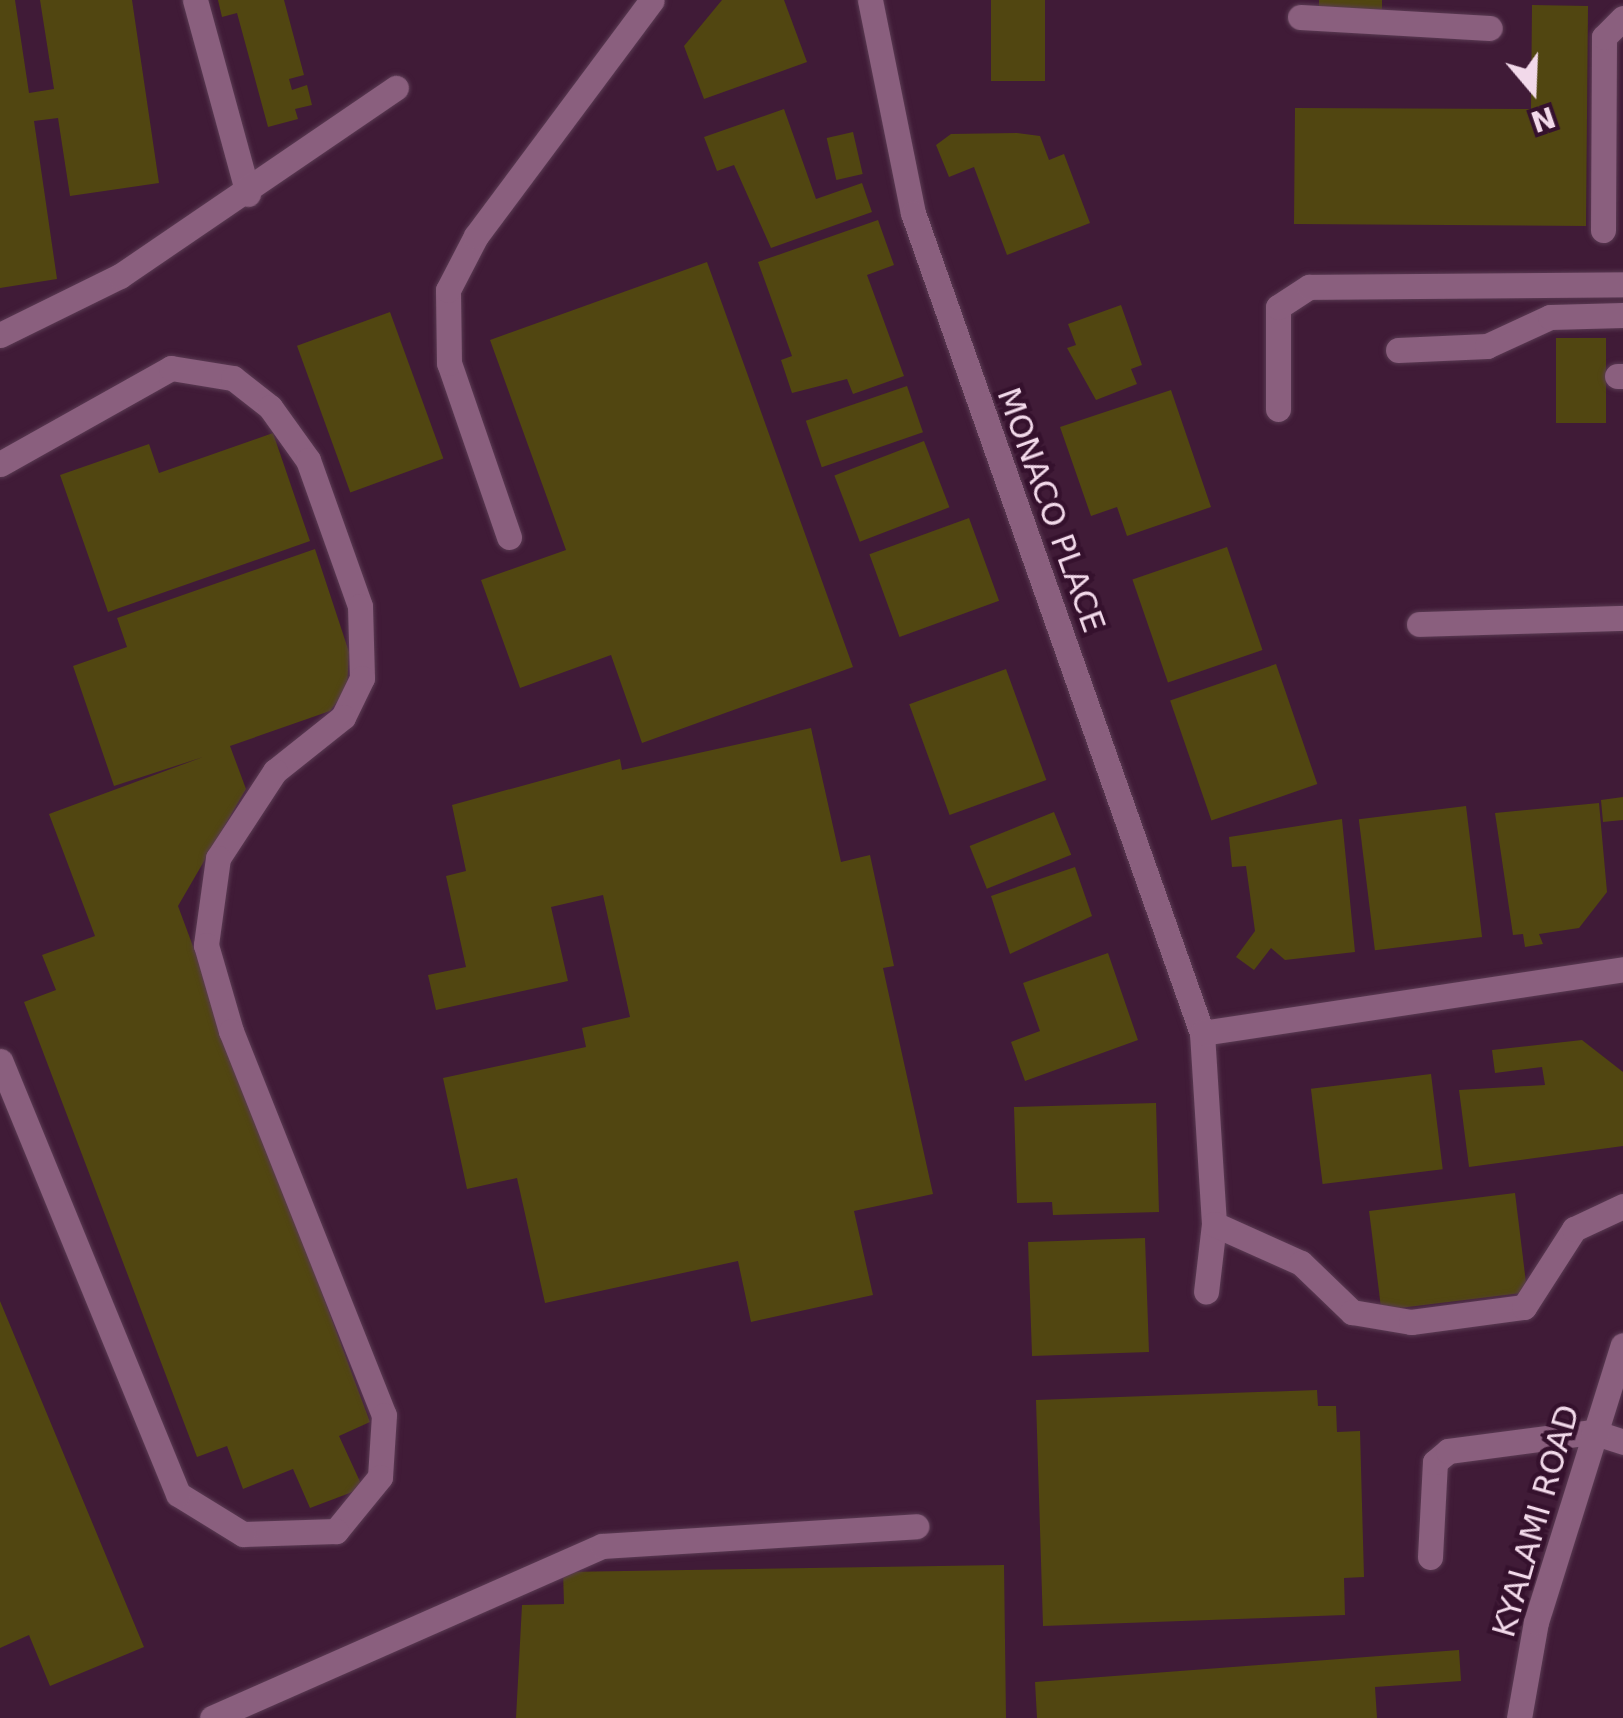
<!DOCTYPE html>
<html>
<head>
<meta charset="utf-8">
<style>
	body { margin:0 }
	#map { position:relative; width:1623px; height:1718px; overflow:hidden; background:#401b37; font-family:"DejaVu Sans",sans-serif }
	div>[style] { position:absolute }
	.building>* { inset:0; background:#514611; transform-origin:0 0 }
	.roads { filter:drop-shadow(0 0 2px #5a3b53) drop-shadow(0 0 2px #5a3b53) }
	.minor>* { height:25px; margin:-12.5px; padding:0 12.5px; transform-origin:12.5px; border-radius:12.5px; background:#8a5f7e }
	span { translate:-50% -50%; white-space:nowrap; text-align:center; line-height:1.15; -webkit-text-stroke:9px #35112d; paint-order:stroke }
	.street-label { font-size:32px; color:#f2d9ea }
	.north { position:absolute; left:1483px; top:40px; width:100px; height:100px; -webkit-text-stroke:8px #35112d; paint-order:stroke; rotate:161deg; font-size:28px; font-weight:700; line-height:40px; text-align:center; color:#f2d9ea }
	.north::after { content:''; display:block; margin:auto; width:35px; height:45px; background:#f2d9ea; clip-path:polygon(50% 0,100% 100%,50% 72%,0 100%) }
</style>
</head>
<body>
<div id="map">
	<div class="building">
		<div style="clip-path:polygon(0 0,15px 0,29px 93px,54px 89px,40px 0,132px 0,159px 183px,70px 196px,58px 118px,34px 121px,57px 279px,0 288px)"></div>
		<div style="clip-path:polygon(218px 0,284px 0,304px 75px,289px 79px,292px 90px,307px 85px,312px 105px,295px 109px,298px 119px,268px 127px,237px 13px,222px 17px)"></div>
		<div style="clip-path:polygon(722px 0,784px 0,807px 62px,704px 99px,684px 46px)"></div>
		<div style="left:991px;top:0;width:54px;height:81px"></div>
		<div style="left:1319px;top:0;width:63px;height:9px"></div>
		<div style="clip-path:polygon(1532px 5px,1588px 6px,1586px 226px,1294px 224px,1295px 108px,1531px 109px)"></div>
		<div style="clip-path:polygon(784px 109px,816px 199px,862px 183px,872px 212px,771px 248px,734px 165px,717px 171px,704px 137px)"></div>
		<div style="left:853px;top:132px;width:43px;height:27px;rotate:77deg"></div>
		<div style="clip-path:polygon(1017px 133px,1040px 136px,1049px 160px,1064px 154px,1090px 223px,1007px 255px,974px 167px,949px 177px,936px 145px,951px 134px)"></div>
		<div style="clip-path:polygon(878px 220px,894px 265px,867px 275px,904px 376px,853px 394px,847px 379px,792px 393px,781px 360px,792px 356px,758px 262px)"></div>
		<div style="clip-path:polygon(707px 262px,853px 667px,642px 743px,611px 655px,520px 688px,481px 580px,566px 550px,490px 340px)"></div>
		<div style="clip-path:polygon(1121px 305px,1142px 365px,1131px 369px,1137px 384px,1096px 400px,1067px 348px,1076px 345px,1068px 324px)"></div>
		<div style="left:390px;top:312px;width:156px;height:99px;rotate:70deg"></div>
		<div style="left:1556px;top:338px;width:50px;height:85px"></div>
		<div style="left:907px;top:386px;width:49px;height:107px;rotate:71deg"></div>
		<div style="clip-path:polygon(1171px 390px,1211px 507px,1127px 536px,1117px 507px,1091px 516px,1060px 427px)"></div>
		<div style="clip-path:polygon(273px 433px,310px 541px,108px 612px,60px 475px,149px 444px,159px 473px)"></div>
		<div style="left:924px;top:441px;width:71px;height:96px;rotate:69deg"></div>
		<div style="left:969px;top:518px;width:88px;height:106px;rotate:70deg"></div>
		<div style="left:1227px;top:547px;width:109px;height:100px;rotate:71deg"></div>
		<div style="clip-path:polygon(315px 549px,349px 652px,347px 689px,330px 711px,230px 746px,246px 789px,178px 906px,370px 1422px,339px 1436px,363px 1488px,310px 1508px,293px 1469px,243px 1489px,227px 1446px,197px 1457px,24px 1002px,56px 990px,42px 955px,95px 936px,49px 814px,203px 757px,114px 786px,73px 666px,127px 647px,117px 618px)"></div>
		<div style="left:1276px;top:664px;width:127px;height:112px;rotate:71deg"></div>
		<div style="left:1006px;top:669px;width:118px;height:103px;rotate:70deg"></div>
		<div style="clip-path:polygon(811px 728px,841px 862px,870px 855px,894px 966px,883px 968px,933px 1194px,854px 1211px,873px 1295px,751px 1322px,738px 1261px,545px 1303px,517px 1178px,467px 1189px,443px 1078px,586px 1047px,582px 1028px,630px 1017px,603px 895px,551px 907px,568px 981px,436px 1010px,428px 975px,466px 967px,446px 876px,466px 871px,452px 805px,620px 759px,622px 770px)"></div>
		<div style="clip-path:polygon(1623px 797px,1623px 820px,1603px 822px,1601px 800px)"></div>
		<div style="clip-path:polygon(1599px 803px,1607px 892px,1579px 928px,1539px 934px,1543px 944px,1525px 947px,1523px 934px,1513px 935px,1495px 813px)"></div>
		<div style="left:1466px;top:806px;width:132px;height:108px;rotate:83deg"></div>
		<div style="left:1054px;top:812px;width:46px;height:91px;rotate:68deg"></div>
		<div style="clip-path:polygon(1342px 819px,1355px 952px,1285px 960px,1271px 948px,1254px 970px,1236px 957px,1255px 931px,1246px 866px,1232px 867px,1229px 837px)"></div>
		<div style="clip-path:polygon(1075px 867px,1092px 916px,1010px 954px,991px 896px)"></div>
		<div style="clip-path:polygon(1108px 953px,1138px 1040px,1025px 1081px,1011px 1042px,1040px 1031px,1023px 983px)"></div>
		<div style="clip-path:polygon(1582px 1040px,1623px 1072px,1623px 1146px,1469px 1167px,1459px 1090px,1545px 1085px,1542px 1067px,1495px 1073px,1492px 1050px)"></div>
		<div style="left:1431px;top:1074px;width:96px;height:121px;rotate:83deg"></div>
		<div style="clip-path:polygon(1156px 1103px,1159px 1212px,1053px 1215px,1052px 1202px,1017px 1203px,1014px 1107px)"></div>
		<div style="left:1515px;top:1193px;width:100px;height:147px;rotate:83deg"></div>
		<div style="left:1145px;top:1238px;width:114px;height:117px;rotate:88deg"></div>
		<div style="clip-path:polygon(0 1301px,144px 1647px,50px 1686px,29px 1635px,0 1648px)"></div>
		<div style="clip-path:polygon(1317px 1390px,1318px 1406px,1336px 1406px,1337px 1432px,1360px 1431px,1364px 1577px,1344px 1578px,1345px 1615px,1043px 1626px,1036px 1400px)"></div>
		<div style="clip-path:polygon(1004px 1565px,1006px 1718px,516px 1718px,522px 1605px,564px 1604px,563px 1572px)"></div>
		<div style="clip-path:polygon(1459px 1650px,1461px 1681px,1375px 1687px,1377px 1718px,1037px 1718px,1035px 1682px)"></div>
	</div>
	<div class="roads">
		<div class="minor">
			<div style="left:195px;top:0;width:201px;rotate:74.7deg"></div>
			<div style="left:870px;top:0;width:217px;rotate:78.6deg"></div>
			<div style="left:913px;top:213px;width:869px;rotate:70.59deg"></div>
			<div style="left:1202px;top:1033px;width:191px;rotate:86.4deg"></div>
			<div style="left:1214px;top:1224px;width:68px;rotate:96.7deg"></div>
			<div style="left:1300px;top:17px;width:190px;rotate:3.3deg"></div>
			<div style="left:1603px;top:230px;width:193px;rotate:-89.7deg"></div>
			<div style="left:1604px;top:37px;width:27px;rotate:-45deg"></div>
			<div style="left:0;top:335px;width:134px;rotate:-26.2deg"></div>
			<div style="left:120px;top:276px;width:334px;rotate:-34.3deg"></div>
			<div style="left:1398px;top:350px;width:89px;rotate:-2.6deg"></div>
			<div style="left:1487px;top:346px;width:69px;rotate:-24.7deg"></div>
			<div style="left:1550px;top:317px;width:73px;rotate:-1.6deg"></div>
			<div style="left:1617px;top:376px;width:6px"></div>
			<div style="left:1278px;top:409px;width:102px;rotate:-90deg"></div>
			<div style="left:1278px;top:307px;width:37px;rotate:-33deg"></div>
			<div style="left:1309px;top:287px;width:314px;rotate:-0.5deg"></div>
			<div style="left:0;top:464px;width:196px;rotate:-29.3deg"></div>
			<div style="left:171px;top:368px;width:63px;rotate:9.2deg"></div>
			<div style="left:233px;top:378px;width:47px;rotate:38.1deg"></div>
			<div style="left:270px;top:407px;width:65px;rotate:54.4deg"></div>
			<div style="left:308px;top:460px;width:155px;rotate:70.4deg"></div>
			<div style="left:360px;top:606px;width:72px;rotate:88.4deg"></div>
			<div style="left:362px;top:678px;width:43px;rotate:116deg"></div>
			<div style="left:343px;top:717px;width:87px;rotate:141.5deg"></div>
			<div style="left:275px;top:771px;width:104px;rotate:123.2deg"></div>
			<div style="left:218px;top:858px;width:88px;rotate:97.9deg"></div>
			<div style="left:206px;top:945px;width:90px;rotate:73.8deg"></div>
			<div style="left:231px;top:1031px;width:413px;rotate:68.3deg"></div>
			<div style="left:384px;top:1415px;width:62px;rotate:93.7deg"></div>
			<div style="left:380px;top:1477px;width:70px;rotate:129.2deg"></div>
			<div style="left:336px;top:1531px;width:93px;rotate:178.2deg"></div>
			<div style="left:243px;top:1534px;width:76px;rotate:-148.4deg"></div>
			<div style="left:178px;top:1494px;width:468px;rotate:-112.3deg"></div>
			<div style="left:509px;top:537px;width:184px;rotate:-109deg"></div>
			<div style="left:449px;top:363px;width:73px;rotate:-90.8deg"></div>
			<div style="left:448px;top:290px;width:61px;rotate:-62.6deg"></div>
			<div style="left:476px;top:236px;width:294px;rotate:-53.3deg"></div>
			<div style="left:1419px;top:624px;width:204px;rotate:-1.7deg"></div>
			<div style="left:1202px;top:1033px;width:426px;rotate:-8.6deg"></div>
			<div style="left:1214px;top:1224px;width:95px;rotate:24.1deg"></div>
			<div style="left:1301px;top:1263px;width:71px;rotate:43.9deg"></div>
			<div style="left:1352px;top:1312px;width:60px;rotate:9.6deg"></div>
			<div style="left:1411px;top:1322px;width:114px;rotate:-7.6deg"></div>
			<div style="left:1524px;top:1307px;width:93px;rotate:-57.3deg"></div>
			<div style="left:1574px;top:1229px;width:54px;rotate:-25.1deg"></div>
			<div style="left:1430px;top:1557px;width:95px;rotate:-87deg"></div>
			<div style="left:1435px;top:1462px;width:17px;rotate:-40deg"></div>
			<div style="left:1448px;top:1451px;width:146px;rotate:-7.5deg"></div>
			<div style="left:1593px;top:1432px;width:32px;rotate:18deg"></div>
			<div style="left:212px;top:1718px;width:426px;rotate:-23.8deg"></div>
			<div style="left:602px;top:1546px;width:315px;rotate:-3.6deg"></div>
			<div style="left:1519px;top:1718px;width:97px;rotate:-80deg"></div>
			<div style="left:1536px;top:1622px;width:290px;rotate:-72.6deg"></div>
		</div>
	</div>
	<div class="street-label">
		<span style="left:1051px;top:510px;rotate:70deg">MONACO PLACE</span>
		<span style="left:1536px;top:1521px;rotate:-74deg">KYALAMI ROAD</span>
	</div>
	<div class="north">N</div>
</div>
</body>
</html>
